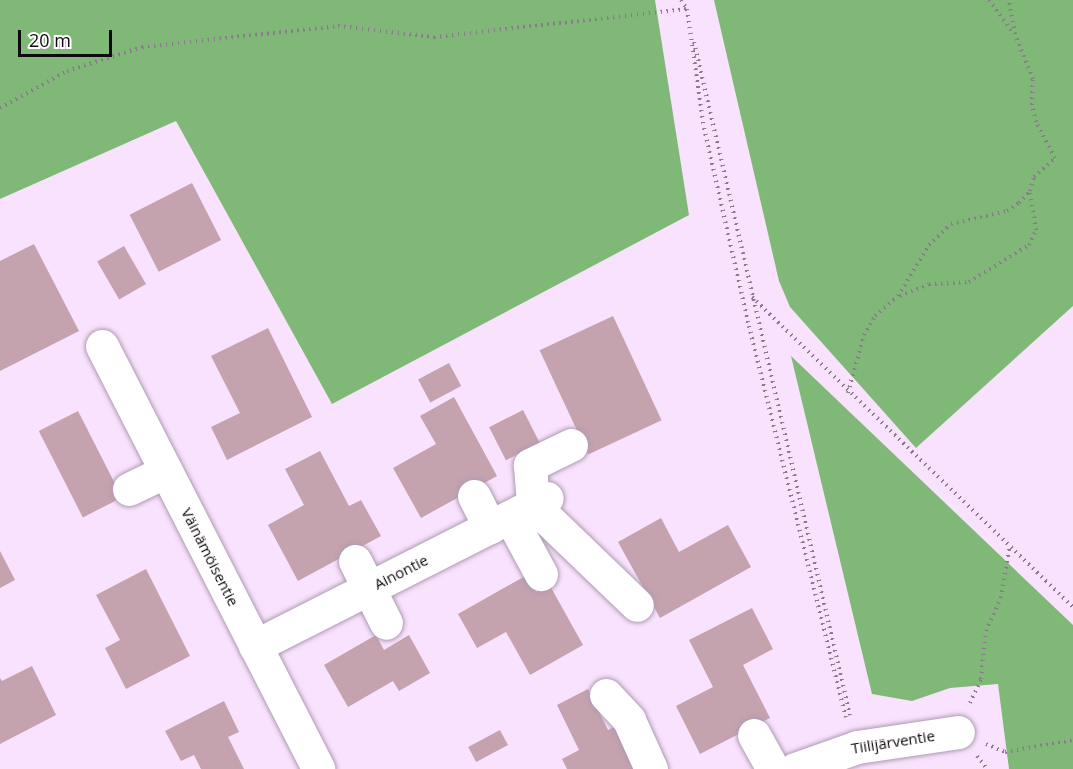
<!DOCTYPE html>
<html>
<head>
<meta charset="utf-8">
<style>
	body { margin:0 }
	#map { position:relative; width:1073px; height:769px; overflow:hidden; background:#f9e2fd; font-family:"Open Sans",sans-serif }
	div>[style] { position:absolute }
	.forest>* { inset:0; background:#80b977 }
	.building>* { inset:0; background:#c4a2ae; transform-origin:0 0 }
	.path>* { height:4px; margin-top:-2px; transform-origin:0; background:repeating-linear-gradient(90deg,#8a7b8c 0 1.5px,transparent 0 6px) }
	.roads { filter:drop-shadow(0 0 2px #ae9ab3) drop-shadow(0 0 2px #ae9ab3) }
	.minor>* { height:33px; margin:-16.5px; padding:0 16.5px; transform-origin:16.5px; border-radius:16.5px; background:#fff }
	span { translate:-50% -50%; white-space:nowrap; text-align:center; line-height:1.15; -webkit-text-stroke:6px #fff; paint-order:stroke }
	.street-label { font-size:15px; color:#100911 }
	.scale { position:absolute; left:18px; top:30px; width:94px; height:27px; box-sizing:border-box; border:3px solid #100911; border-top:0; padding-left:8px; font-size:18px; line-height:21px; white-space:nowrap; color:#100911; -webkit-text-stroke:4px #fff; paint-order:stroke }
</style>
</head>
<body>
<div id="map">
	<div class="forest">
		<div style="clip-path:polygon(0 0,655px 0,689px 215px,332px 404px,176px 121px,0 199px)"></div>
		<div style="clip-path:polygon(714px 0,1073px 0,1073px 306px,916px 448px,790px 307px,779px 281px)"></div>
		<div style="clip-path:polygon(791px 356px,1073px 625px,1073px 769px,1009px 769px,998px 684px,950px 688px,912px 701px,872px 694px)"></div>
	</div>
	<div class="building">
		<div style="left:192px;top:183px;width:64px;height:70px;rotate:63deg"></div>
		<div style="clip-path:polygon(34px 244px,79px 331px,0 371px,0 261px)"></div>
		<div style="left:124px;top:246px;width:44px;height:31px;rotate:60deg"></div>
		<div style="left:613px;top:316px;width:115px;height:81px;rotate:65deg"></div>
		<div style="clip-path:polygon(268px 328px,312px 417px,227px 460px,211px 427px,240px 413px,211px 356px)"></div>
		<div style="left:449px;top:363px;width:26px;height:35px;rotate:62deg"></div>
		<div style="clip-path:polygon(454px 397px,497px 476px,421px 518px,393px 468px,436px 444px,420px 416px)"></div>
		<div style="left:523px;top:410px;width:37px;height:38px;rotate:63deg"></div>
		<div style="left:78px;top:411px;width:97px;height:44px;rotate:63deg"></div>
		<div style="clip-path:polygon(320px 451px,349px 506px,361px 500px,381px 536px,298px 581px,268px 525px,304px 505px,285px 469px)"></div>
		<div style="clip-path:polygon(661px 518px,679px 552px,728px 525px,751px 567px,660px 618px,618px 542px)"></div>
		<div style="clip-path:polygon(0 551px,15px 580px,0 588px)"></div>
		<div style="clip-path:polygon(146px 569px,190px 656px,126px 689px,105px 648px,120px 640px,96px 595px)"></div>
		<div style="clip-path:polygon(527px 575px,536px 592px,549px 584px,583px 645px,530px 675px,506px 632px,477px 648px,458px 614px)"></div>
		<div style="clip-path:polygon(752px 608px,773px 649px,743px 665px,770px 718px,700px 754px,676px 706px,713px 687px,689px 640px)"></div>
		<div style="clip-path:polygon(376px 635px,384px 650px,409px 635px,430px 673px,399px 691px,393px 681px,348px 707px,324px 665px)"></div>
		<div style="clip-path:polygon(32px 666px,56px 715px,0 744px,0 678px,2px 681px)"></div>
		<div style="clip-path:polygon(588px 689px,608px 730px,626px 721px,646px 769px,567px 769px,562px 759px,579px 750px,557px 705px)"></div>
		<div style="clip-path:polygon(224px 701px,239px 732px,228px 737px,244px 769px,201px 769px,194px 755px,181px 761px,165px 731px)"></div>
		<div style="left:500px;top:730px;width:17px;height:36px;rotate:62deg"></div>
	</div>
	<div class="path">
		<div style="left:681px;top:0;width:11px;rotate:56deg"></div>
		<div style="left:687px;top:9px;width:120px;rotate:81.9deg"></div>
		<div style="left:704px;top:128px;width:203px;rotate:77.2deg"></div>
		<div style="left:749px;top:326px;width:403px;rotate:76.1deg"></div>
		<div style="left:989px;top:0;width:41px;rotate:54deg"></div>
		<div style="left:694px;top:42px;width:691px;rotate:76.95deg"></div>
		<div style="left:0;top:108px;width:77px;rotate:-28.9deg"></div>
		<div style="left:67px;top:71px;width:79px;rotate:-17.7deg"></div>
		<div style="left:142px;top:47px;width:197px;rotate:-6.1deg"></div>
		<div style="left:338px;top:26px;width:97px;rotate:6.5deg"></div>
		<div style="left:434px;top:37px;width:255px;rotate:-6.3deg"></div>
		<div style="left:900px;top:296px;width:31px;rotate:-22deg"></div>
		<div style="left:929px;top:284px;width:40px;rotate:-2.9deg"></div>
		<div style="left:969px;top:282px;width:70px;rotate:-31.7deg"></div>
		<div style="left:1029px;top:245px;width:17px;rotate:-65deg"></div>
		<div style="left:1036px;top:230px;width:38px;rotate:-99deg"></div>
		<div style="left:752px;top:297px;width:446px;rotate:44deg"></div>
		<div style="left:848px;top:393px;width:60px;rotate:-74.6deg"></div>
		<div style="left:864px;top:335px;width:22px;rotate:-60deg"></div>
		<div style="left:875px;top:316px;width:30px;rotate:-41deg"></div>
		<div style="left:898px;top:296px;width:60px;rotate:-58.7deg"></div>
		<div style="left:929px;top:245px;width:30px;rotate:-44deg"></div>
		<div style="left:951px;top:224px;width:57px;rotate:-13.1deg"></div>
		<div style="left:1007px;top:211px;width:14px;rotate:-34deg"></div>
		<div style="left:1019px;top:203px;width:16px;rotate:-47deg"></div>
		<div style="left:1030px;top:191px;width:15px;rotate:-74deg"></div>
		<div style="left:1034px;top:177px;width:28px;rotate:-42deg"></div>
		<div style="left:1055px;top:158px;width:41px;rotate:-117.8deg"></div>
		<div style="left:1036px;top:122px;width:17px;rotate:-103deg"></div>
		<div style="left:1032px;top:105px;width:26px;rotate:-88deg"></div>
		<div style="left:1033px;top:79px;width:48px;rotate:-111.8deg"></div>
		<div style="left:1015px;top:34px;width:35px;rotate:-100deg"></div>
		<div style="left:970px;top:703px;width:26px;rotate:-65deg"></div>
		<div style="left:981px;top:679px;width:48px;rotate:-84.1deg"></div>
		<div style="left:986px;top:631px;width:36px;rotate:-66deg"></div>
		<div style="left:1001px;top:598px;width:50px;rotate:-80.7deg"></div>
		<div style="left:986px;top:744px;width:21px;rotate:23deg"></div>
		<div style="left:1005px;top:752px;width:69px;rotate:-10deg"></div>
		<div style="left:977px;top:756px;width:16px;rotate:52deg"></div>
	</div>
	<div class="roads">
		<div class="minor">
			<div style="left:102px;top:346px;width:475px;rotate:62.9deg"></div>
			<div style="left:571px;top:445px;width:46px;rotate:154deg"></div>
			<div style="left:530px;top:465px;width:40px;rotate:85.7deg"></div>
			<div style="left:533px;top:505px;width:144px;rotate:43.9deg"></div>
			<div style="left:129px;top:489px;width:41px;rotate:-25.9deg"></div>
			<div style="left:474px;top:496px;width:35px;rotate:63deg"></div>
			<div style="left:510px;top:517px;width:65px;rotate:61.5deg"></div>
			<div style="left:355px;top:561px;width:69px;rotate:63.4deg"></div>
			<div style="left:255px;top:646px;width:327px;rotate:-26.9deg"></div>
			<div style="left:606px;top:695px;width:34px;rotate:47deg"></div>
			<div style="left:629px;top:720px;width:54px;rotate:65.8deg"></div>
			<div style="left:754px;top:735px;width:39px;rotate:61deg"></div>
			<div style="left:795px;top:769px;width:66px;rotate:-19.5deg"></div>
			<div style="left:857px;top:747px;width:102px;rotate:-8.4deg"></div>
		</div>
	</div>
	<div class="street-label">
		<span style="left:210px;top:557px;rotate:63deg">Väinämöisentie</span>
		<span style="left:401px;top:572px;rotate:-27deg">Ainontie</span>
		<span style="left:893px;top:742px;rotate:-9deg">Tiilijärventie</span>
	</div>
	<div class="scale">20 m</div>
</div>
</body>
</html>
